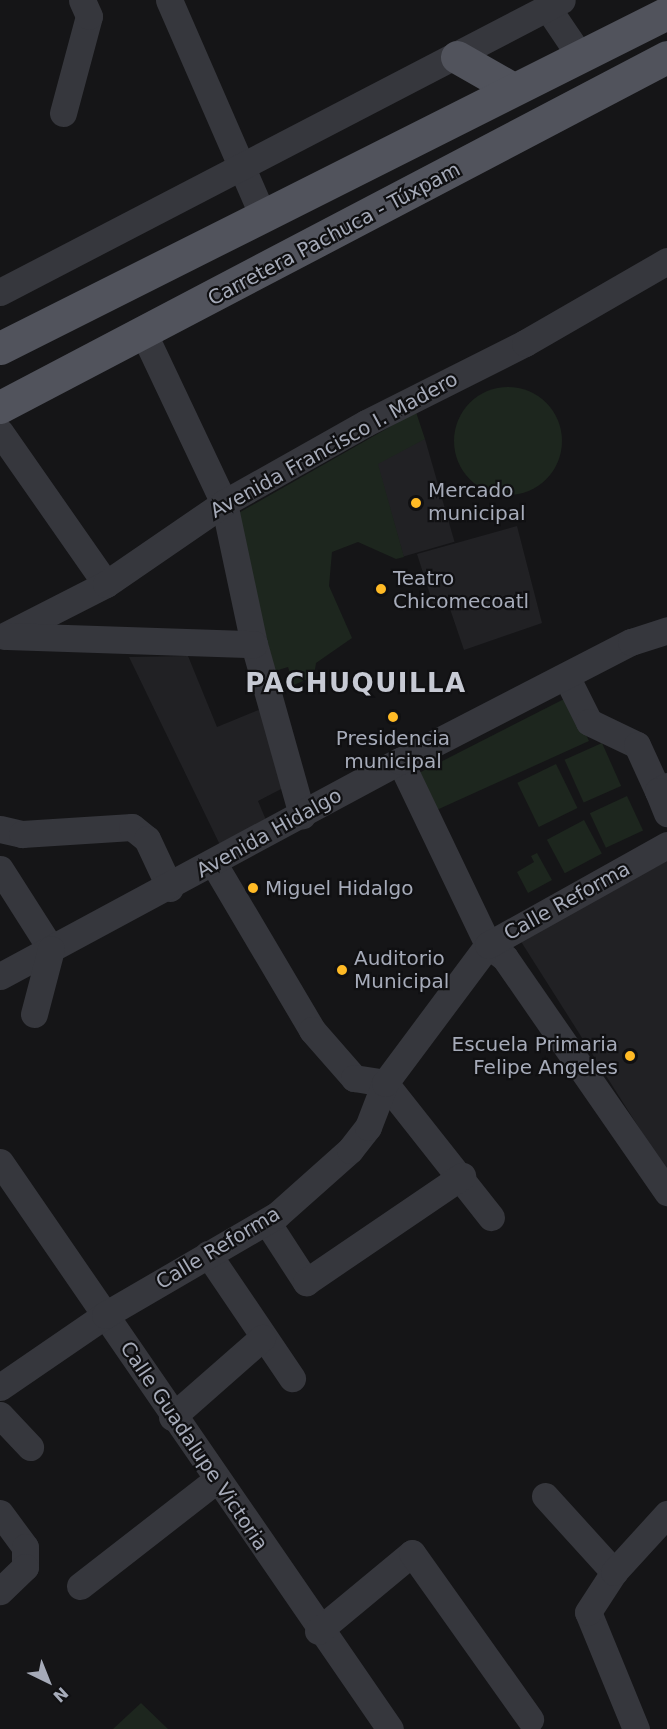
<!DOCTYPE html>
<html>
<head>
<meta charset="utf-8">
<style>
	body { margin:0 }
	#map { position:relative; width:667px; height:1729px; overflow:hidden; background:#151517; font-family:"DejaVu Sans",sans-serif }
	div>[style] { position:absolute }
	.built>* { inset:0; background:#212124; transform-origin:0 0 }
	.green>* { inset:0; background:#1d261e; transform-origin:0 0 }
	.round { border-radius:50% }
	.minor>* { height:27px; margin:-13.5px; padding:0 13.5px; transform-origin:13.5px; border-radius:13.5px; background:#36373d }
	.major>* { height:33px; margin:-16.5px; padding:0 16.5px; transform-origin:16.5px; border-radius:16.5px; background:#51535c }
	.dots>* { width:16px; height:16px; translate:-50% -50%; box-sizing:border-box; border:3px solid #101012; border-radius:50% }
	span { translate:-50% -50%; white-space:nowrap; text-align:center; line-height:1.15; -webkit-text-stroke:4.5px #101012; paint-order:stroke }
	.street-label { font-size:20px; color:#a6abb9 }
	.poi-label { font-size:20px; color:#a6abb9 }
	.left { translate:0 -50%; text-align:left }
	.right { translate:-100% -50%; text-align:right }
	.district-label { font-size:26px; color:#c7cad4; font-weight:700; letter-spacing:1.5px }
	.north { position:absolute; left:18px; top:1651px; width:60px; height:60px; -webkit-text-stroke:4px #101012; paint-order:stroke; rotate:137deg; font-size:16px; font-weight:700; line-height:24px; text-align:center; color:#a6abb9 }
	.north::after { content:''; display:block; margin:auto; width:21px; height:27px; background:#a6abb9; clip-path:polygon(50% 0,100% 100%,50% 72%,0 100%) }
</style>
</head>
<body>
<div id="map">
	<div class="built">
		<div style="left:425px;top:439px;width:107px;height:53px;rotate:74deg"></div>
		<div style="clip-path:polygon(517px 526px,542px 623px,464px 650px,448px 603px,434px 607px,417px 554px)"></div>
		<div style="clip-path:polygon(188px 656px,217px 727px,261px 709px,285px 787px,258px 801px,266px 820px,220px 845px,129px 657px)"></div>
		<div style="clip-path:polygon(667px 861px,667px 1172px,520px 940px)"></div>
	</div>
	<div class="green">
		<div class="round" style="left:454px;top:387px;width:108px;height:108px"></div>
		<div style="clip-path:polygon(416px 412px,425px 439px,378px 464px,404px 557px,396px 559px,358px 542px,332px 552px,329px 586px,352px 638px,316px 663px,314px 676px,294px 685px,288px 667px,275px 671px,235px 515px)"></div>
		<div style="clip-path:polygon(568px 697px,589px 741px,430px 813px,413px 776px)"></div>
		<div style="left:602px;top:743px;width:47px;height:41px;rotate:66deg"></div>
		<div style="left:556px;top:764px;width:49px;height:43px;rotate:64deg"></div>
		<div style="left:627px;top:796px;width:38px;height:41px;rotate:65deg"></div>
		<div style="left:584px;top:820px;width:38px;height:42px;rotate:62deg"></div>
		<div style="clip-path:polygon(537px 853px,552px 880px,528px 893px,517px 872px,534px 862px,531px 856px)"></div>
		<div style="clip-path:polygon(141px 1703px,168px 1729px,113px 1729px)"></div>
	</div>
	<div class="minor">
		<div style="left:169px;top:0;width:233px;rotate:66.5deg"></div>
		<div style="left:547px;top:7px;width:59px;rotate:56deg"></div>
		<div style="left:63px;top:113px;width:100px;rotate:-75deg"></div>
		<div style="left:89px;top:16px;width:17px;rotate:-114deg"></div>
		<div style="left:0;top:292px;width:633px;rotate:-27.46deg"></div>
		<div style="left:144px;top:334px;width:187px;rotate:64.7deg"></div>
		<div style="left:224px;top:503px;width:144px;rotate:78deg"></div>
		<div style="left:254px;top:644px;width:178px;rotate:74.3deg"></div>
		<div style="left:0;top:432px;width:185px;rotate:55.1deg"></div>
		<div style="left:4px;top:636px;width:114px;rotate:-27deg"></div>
		<div style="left:106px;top:584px;width:143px;rotate:-34.5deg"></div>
		<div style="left:224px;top:503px;width:163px;rotate:-29.4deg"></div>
		<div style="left:366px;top:423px;width:178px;rotate:-26.7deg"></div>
		<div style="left:525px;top:343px;width:164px;rotate:-30deg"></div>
		<div style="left:7px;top:636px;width:247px;rotate:1.9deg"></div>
		<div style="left:566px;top:676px;width:51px;rotate:63.4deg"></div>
		<div style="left:589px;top:722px;width:53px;rotate:25.6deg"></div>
		<div style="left:637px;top:745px;width:51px;rotate:65.5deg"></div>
		<div style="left:400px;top:761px;width:204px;rotate:64.4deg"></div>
		<div style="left:488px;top:945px;width:21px;rotate:37deg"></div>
		<div style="left:505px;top:958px;width:285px;rotate:55.3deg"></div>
		<div style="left:667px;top:786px;width:10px;rotate:151deg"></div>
		<div style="left:658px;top:791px;width:24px;rotate:68deg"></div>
		<div style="left:0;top:829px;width:23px;rotate:13deg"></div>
		<div style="left:22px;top:834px;width:110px;rotate:-3.6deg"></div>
		<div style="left:132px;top:827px;width:19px;rotate:39deg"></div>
		<div style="left:147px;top:839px;width:54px;rotate:64.9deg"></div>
		<div style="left:214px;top:864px;width:193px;rotate:59.4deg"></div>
		<div style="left:312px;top:1030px;width:64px;rotate:48.8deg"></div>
		<div style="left:354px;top:1078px;width:31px;rotate:9deg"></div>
		<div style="left:385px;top:1083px;width:171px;rotate:51.7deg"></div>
		<div style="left:0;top:869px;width:95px;rotate:57.5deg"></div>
		<div style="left:0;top:976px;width:454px;rotate:-28.3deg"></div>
		<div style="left:400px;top:761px;width:260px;rotate:-27.3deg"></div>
		<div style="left:631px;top:642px;width:38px;rotate:-18deg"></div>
		<div style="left:34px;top:1014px;width:67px;rotate:-75.3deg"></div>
		<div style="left:0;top:1162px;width:688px;rotate:55.48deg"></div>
		<div style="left:267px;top:1222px;width:72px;rotate:57deg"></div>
		<div style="left:306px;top:1282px;width:189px;rotate:-34.2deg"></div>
		<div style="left:208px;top:1254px;width:150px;rotate:55.9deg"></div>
		<div style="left:0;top:1387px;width:127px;rotate:-34.4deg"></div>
		<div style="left:105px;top:1315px;width:199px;rotate:-30.2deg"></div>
		<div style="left:277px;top:1215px;width:98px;rotate:-41.7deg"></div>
		<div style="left:350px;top:1150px;width:29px;rotate:-52deg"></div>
		<div style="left:368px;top:1127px;width:47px;rotate:-68.9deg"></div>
		<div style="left:385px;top:1083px;width:172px;rotate:-53.3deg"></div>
		<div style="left:488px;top:945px;width:205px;rotate:-29.2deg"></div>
		<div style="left:0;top:1415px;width:44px;rotate:46.8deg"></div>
		<div style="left:172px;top:1417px;width:120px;rotate:-41.3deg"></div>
		<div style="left:545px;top:1496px;width:103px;rotate:47.8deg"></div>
		<div style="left:0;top:1513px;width:42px;rotate:53.7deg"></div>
		<div style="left:25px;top:1547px;width:20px;rotate:90deg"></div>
		<div style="left:25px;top:1567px;width:35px;rotate:136deg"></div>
		<div style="left:80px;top:1586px;width:172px;rotate:-37.9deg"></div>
		<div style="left:318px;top:1631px;width:122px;rotate:-39.7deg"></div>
		<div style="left:412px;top:1553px;width:204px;rotate:54.6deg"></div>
		<div style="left:636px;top:1729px;width:126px;rotate:-112.3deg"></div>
		<div style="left:588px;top:1612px;width:48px;rotate:-57deg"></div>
		<div style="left:614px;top:1572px;width:79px;rotate:-47.6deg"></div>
	</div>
	<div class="major">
		<div style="left:457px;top:57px;width:64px;rotate:29.7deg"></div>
		<div style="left:0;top:348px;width:746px;rotate:-26.67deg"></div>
		<div style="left:0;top:407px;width:753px;rotate:-27.69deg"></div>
	</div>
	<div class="dots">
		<div style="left:416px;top:503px;background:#ffba25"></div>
		<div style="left:381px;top:589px;background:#ffba25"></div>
		<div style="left:393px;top:717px;background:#ffba25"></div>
		<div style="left:253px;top:888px;background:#ffba25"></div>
		<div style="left:342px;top:970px;background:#ffba25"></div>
		<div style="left:630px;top:1056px;background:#ffba25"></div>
	</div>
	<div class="street-label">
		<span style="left:334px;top:234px;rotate:-28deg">Carretera Pachuca - Túxpam</span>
		<span style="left:334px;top:445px;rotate:-29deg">Avenida Francisco I. Madero</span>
		<span style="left:269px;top:833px;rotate:-29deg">Avenida Hidalgo</span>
		<span style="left:567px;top:901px;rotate:-29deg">Calle Reforma</span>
		<span style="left:218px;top:1248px;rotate:-31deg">Calle Reforma</span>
		<span style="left:194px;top:1446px;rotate:56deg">Calle Guadalupe Victoria</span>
	</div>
	<div class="poi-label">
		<span class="left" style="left:428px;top:502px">Mercado<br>municipal</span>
		<span class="left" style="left:393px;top:590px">Teatro<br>Chicomecoatl</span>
		<span style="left:393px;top:750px">Presidencia<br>municipal</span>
		<span class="left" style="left:265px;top:888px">Miguel Hidalgo</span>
		<span class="left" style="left:354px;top:970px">Auditorio<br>Municipal</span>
		<span class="right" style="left:618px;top:1056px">Escuela Primaria<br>Felipe Angeles</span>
	</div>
	<div class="district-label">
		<span style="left:356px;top:684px">PACHUQUILLA</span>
	</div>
	<div class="north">N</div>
</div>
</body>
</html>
